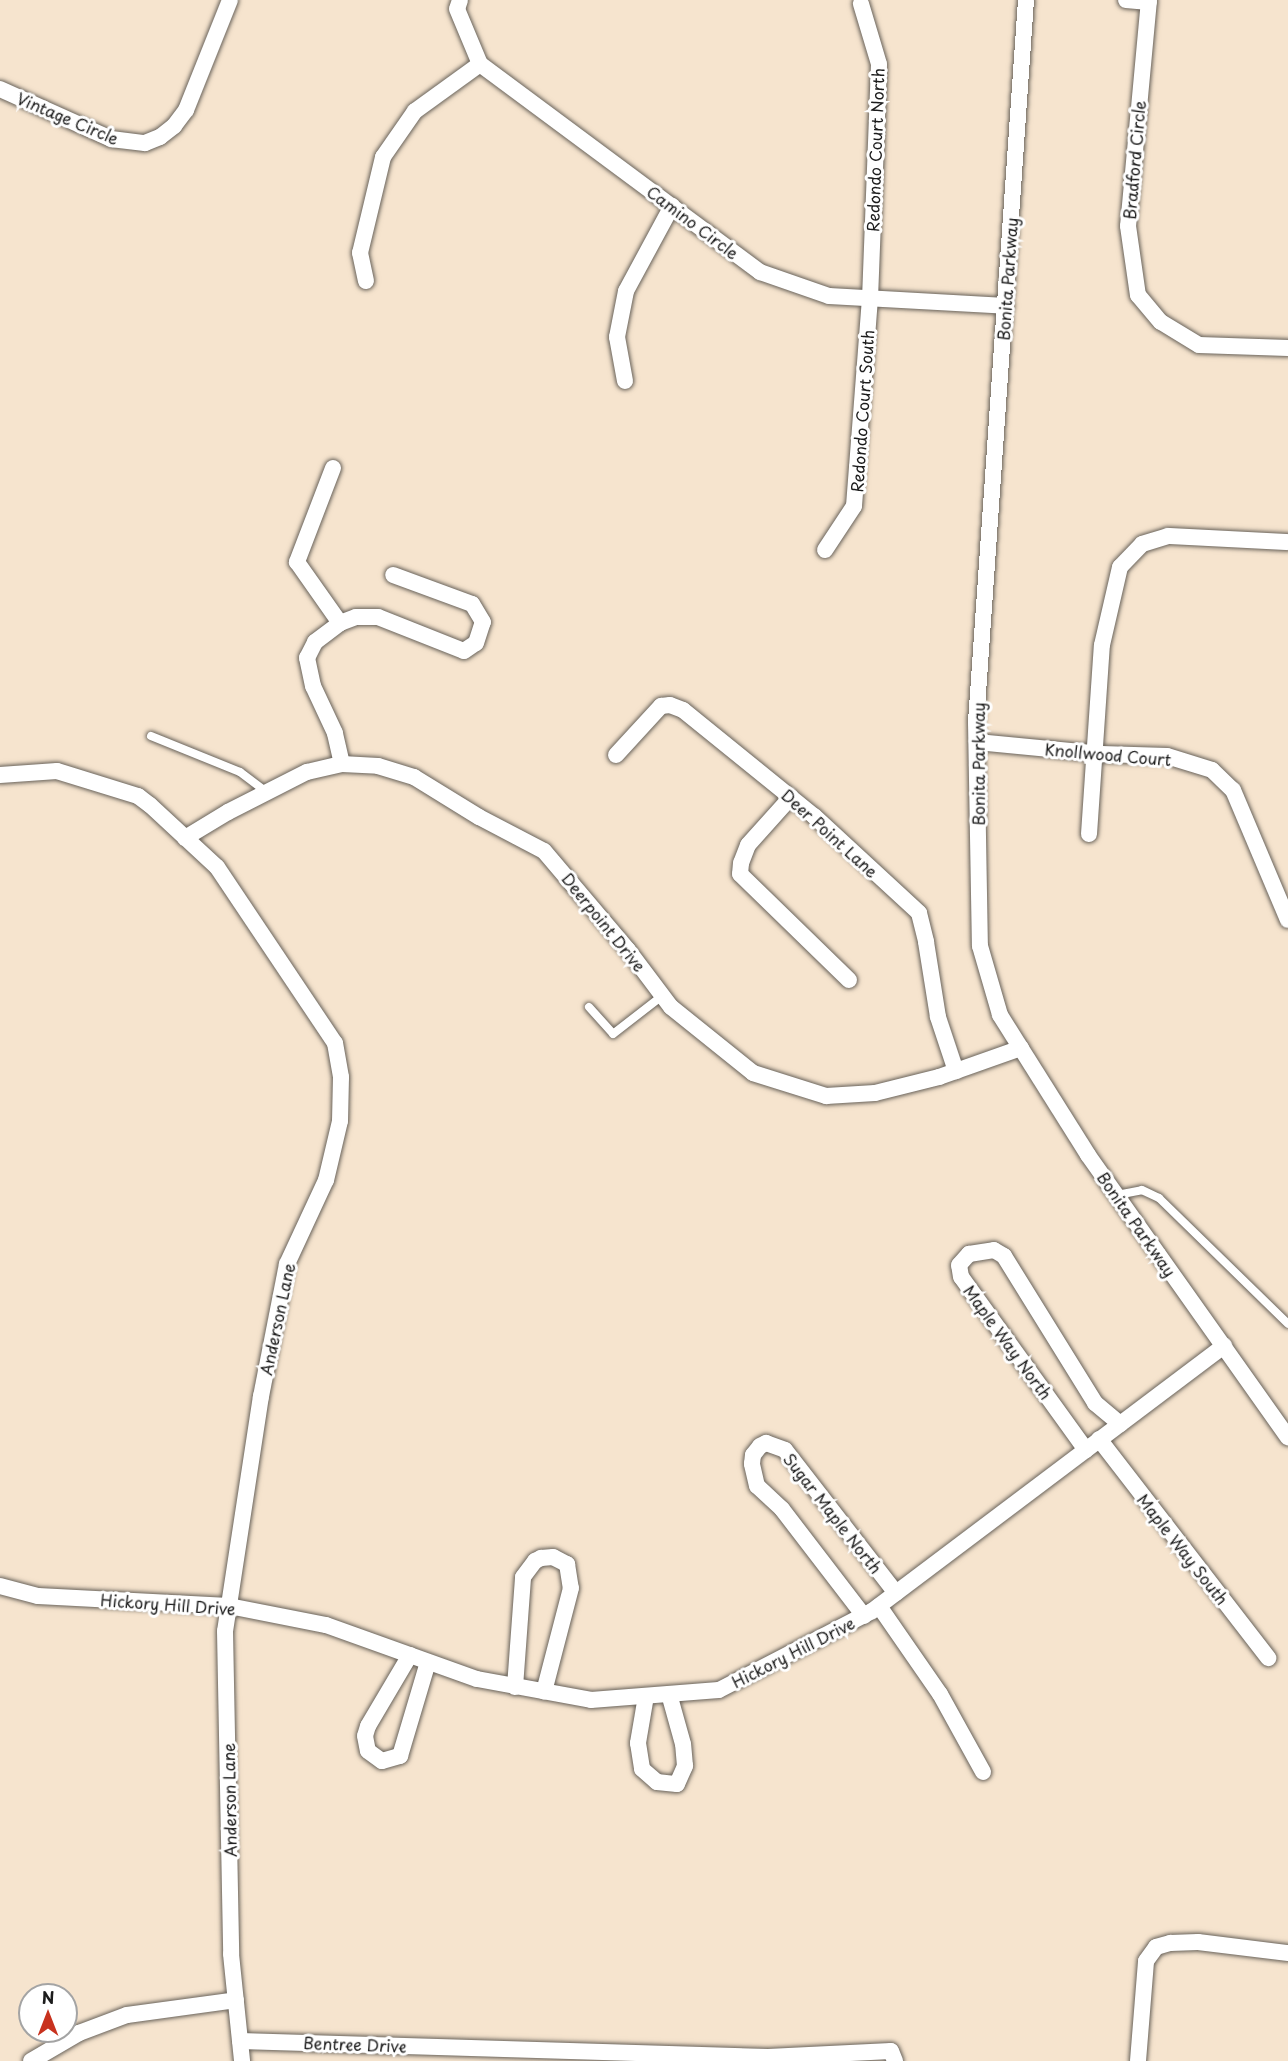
<!DOCTYPE html>
<html>
<head>
<meta charset="utf-8">
<style>
	body { margin:0 }
	#map { position:relative; width:1288px; height:2061px; overflow:hidden; background:#f6e4ce; font-family:"Playpen Sans",sans-serif }
	div>[style] { position:absolute }
	.roads { filter:drop-shadow(0 0 2px #68625a) drop-shadow(0 0 2px #68625a) }
	.lane>* { height:8px; margin:-4px; padding:0 4px; transform-origin:4px; border-radius:4px; background:#fff }
	.street>* { height:16px; margin:-8px; padding:0 8px; transform-origin:8px; border-radius:8px; background:#fff }
	span { translate:-50% -50%; white-space:nowrap; text-align:center; line-height:1.15; -webkit-text-stroke:6px #fff; paint-order:stroke }
	.street-label { font-size:16px; color:#1c1c1c }
	.north { position:absolute; left:18px; top:1983px; width:60px; height:60px; box-sizing:border-box; background:#fff; border:2px solid #a4a4a4; border-radius:50%; rotate:0deg; font-size:16px; font-weight:700; line-height:24px; text-align:center; color:#1c1c1c }
	.north::after { content:''; display:block; margin:auto; width:21px; height:27px; background:#c8321e; clip-path:polygon(50% 0,100% 100%,50% 72%,0 100%) }
</style>
</head>
<body>
<div id="map">
	<div class="roads">
		<div class="lane">
			<div style="left:151px;top:736px;width:96px;rotate:22deg"></div>
			<div style="left:240px;top:772px;width:34px;rotate:37deg"></div>
			<div style="left:589px;top:1007px;width:36px;rotate:48deg"></div>
			<div style="left:613px;top:1034px;width:62px;rotate:-37.8deg"></div>
			<div style="left:1117px;top:1195px;width:25px;rotate:-11deg"></div>
			<div style="left:1142px;top:1190px;width:19px;rotate:25deg"></div>
			<div style="left:1159px;top:1198px;width:180px;rotate:44.3deg"></div>
		</div>
		<div class="street">
			<div style="left:460px;top:0;width:9px;rotate:108deg"></div>
			<div style="left:457px;top:9px;width:60px;rotate:67.3deg"></div>
			<div style="left:480px;top:64px;width:349px;rotate:36.6deg"></div>
			<div style="left:760px;top:272px;width:73px;rotate:19.2deg"></div>
			<div style="left:829px;top:296px;width:177px;rotate:3.2deg"></div>
			<div style="left:1026px;top:0;width:724px;rotate:93.96deg"></div>
			<div style="left:976px;top:722px;width:224px;rotate:89deg"></div>
			<div style="left:980px;top:946px;width:72px;rotate:73.8deg"></div>
			<div style="left:1000px;top:1015px;width:165px;rotate:57.8deg"></div>
			<div style="left:1088px;top:1155px;width:346px;rotate:54.7deg"></div>
			<div style="left:1126px;top:0;width:23px;rotate:5deg"></div>
			<div style="left:1149px;top:0;width:227px;rotate:95.3deg"></div>
			<div style="left:1128px;top:226px;width:70px;rotate:81.8deg"></div>
			<div style="left:1138px;top:295px;width:35px;rotate:50deg"></div>
			<div style="left:1161px;top:322px;width:44px;rotate:31.2deg"></div>
			<div style="left:1199px;top:345px;width:89px;rotate:1.9deg"></div>
			<div style="left:0;top:89px;width:122px;rotate:24.2deg"></div>
			<div style="left:111px;top:139px;width:34px;rotate:7deg"></div>
			<div style="left:145px;top:143px;width:16px;rotate:-22deg"></div>
			<div style="left:160px;top:137px;width:18px;rotate:-38deg"></div>
			<div style="left:174px;top:126px;width:20px;rotate:-53deg"></div>
			<div style="left:186px;top:110px;width:118px;rotate:-68.2deg"></div>
			<div style="left:366px;top:281px;width:29px;rotate:-102deg"></div>
			<div style="left:360px;top:253px;width:99px;rotate:-76.5deg"></div>
			<div style="left:383px;top:157px;width:56px;rotate:-55.2deg"></div>
			<div style="left:415px;top:111px;width:80px;rotate:-35.9deg"></div>
			<div style="left:625px;top:381px;width:45px;rotate:-100.3deg"></div>
			<div style="left:617px;top:337px;width:47px;rotate:-78.9deg"></div>
			<div style="left:626px;top:291px;width:97px;rotate:-61.6deg"></div>
			<div style="left:333px;top:468px;width:101px;rotate:111deg"></div>
			<div style="left:297px;top:562px;width:75px;rotate:54.8deg"></div>
			<div style="left:825px;top:550px;width:53px;rotate:-56.6deg"></div>
			<div style="left:854px;top:506px;width:208px;rotate:-85.6deg"></div>
			<div style="left:870px;top:299px;width:235px;rotate:-87.8deg"></div>
			<div style="left:879px;top:64px;width:63px;rotate:-106.7deg"></div>
			<div style="left:977px;top:742px;width:125px;rotate:5.5deg"></div>
			<div style="left:1101px;top:754px;width:66px;rotate:1.7deg"></div>
			<div style="left:1167px;top:756px;width:47px;rotate:17.3deg"></div>
			<div style="left:1212px;top:770px;width:29px;rotate:44deg"></div>
			<div style="left:1233px;top:790px;width:141px;rotate:67.1deg"></div>
			<div style="left:616px;top:755px;width:67px;rotate:-47.4deg"></div>
			<div style="left:661px;top:706px;width:9px;rotate:-6deg"></div>
			<div style="left:670px;top:705px;width:14px;rotate:21deg"></div>
			<div style="left:683px;top:710px;width:169px;rotate:39deg"></div>
			<div style="left:814px;top:816px;width:143px;rotate:42.7deg"></div>
			<div style="left:919px;top:913px;width:30px;rotate:76deg"></div>
			<div style="left:926px;top:942px;width:76px;rotate:80.9deg"></div>
			<div style="left:938px;top:1017px;width:57px;rotate:71.6deg"></div>
			<div style="left:342px;top:764px;width:32px;rotate:-103deg"></div>
			<div style="left:335px;top:733px;width:52px;rotate:-115.1deg"></div>
			<div style="left:313px;top:686px;width:29px;rotate:-102deg"></div>
			<div style="left:307px;top:658px;width:18px;rotate:-63deg"></div>
			<div style="left:315px;top:642px;width:31px;rotate:-37deg"></div>
			<div style="left:340px;top:623px;width:17px;rotate:-21deg"></div>
			<div style="left:356px;top:617px;width:22px"></div>
			<div style="left:378px;top:617px;width:92px;rotate:21.6deg"></div>
			<div style="left:464px;top:651px;width:14px;rotate:-34deg"></div>
			<div style="left:476px;top:643px;width:22px;rotate:-72deg"></div>
			<div style="left:483px;top:622px;width:21px;rotate:-121deg"></div>
			<div style="left:472px;top:604px;width:84px;rotate:-159.8deg"></div>
			<div style="left:0;top:775px;width:57px;rotate:-4deg"></div>
			<div style="left:57px;top:771px;width:85px;rotate:17.2deg"></div>
			<div style="left:138px;top:796px;width:15px;rotate:37deg"></div>
			<div style="left:150px;top:805px;width:91px;rotate:42.8deg"></div>
			<div style="left:217px;top:867px;width:212px;rotate:56.2deg"></div>
			<div style="left:335px;top:1043px;width:35px;rotate:80deg"></div>
			<div style="left:341px;top:1077px;width:44px;rotate:91.3deg"></div>
			<div style="left:340px;top:1121px;width:61px;rotate:103.3deg"></div>
			<div style="left:326px;top:1180px;width:93px;rotate:114.9deg"></div>
			<div style="left:287px;top:1264px;width:135px;rotate:101.1deg"></div>
			<div style="left:261px;top:1396px;width:238px;rotate:98.7deg"></div>
			<div style="left:225px;top:1631px;width:323px;rotate:88.9deg"></div>
			<div style="left:231px;top:1954px;width:108px;rotate:84.1deg"></div>
			<div style="left:791px;top:797px;width:64px;rotate:131.9deg"></div>
			<div style="left:748px;top:845px;width:19px;rotate:111deg"></div>
			<div style="left:741px;top:863px;width:11px;rotate:95deg"></div>
			<div style="left:740px;top:874px;width:152px;rotate:44.2deg"></div>
			<div style="left:1089px;top:834px;width:189px;rotate:-86.1deg"></div>
			<div style="left:1102px;top:645px;width:80px;rotate:-77deg"></div>
			<div style="left:1120px;top:567px;width:32px;rotate:-46deg"></div>
			<div style="left:1142px;top:544px;width:27px;rotate:-17deg"></div>
			<div style="left:1168px;top:536px;width:120px;rotate:2.9deg"></div>
			<div style="left:185px;top:838px;width:50px;rotate:-31.2deg"></div>
			<div style="left:228px;top:812px;width:89px;rotate:-26.9deg"></div>
			<div style="left:307px;top:772px;width:36px;rotate:-13deg"></div>
			<div style="left:342px;top:764px;width:36px;rotate:3deg"></div>
			<div style="left:378px;top:766px;width:38px;rotate:17deg"></div>
			<div style="left:414px;top:777px;width:76px;rotate:31.6deg"></div>
			<div style="left:479px;top:817px;width:73px;rotate:27.6deg"></div>
			<div style="left:544px;top:851px;width:130px;rotate:49.7deg"></div>
			<div style="left:628px;top:950px;width:71px;rotate:53deg"></div>
			<div style="left:671px;top:1007px;width:105px;rotate:38.8deg"></div>
			<div style="left:753px;top:1073px;width:77px;rotate:17.5deg"></div>
			<div style="left:826px;top:1096px;width:49px;rotate:-3.5deg"></div>
			<div style="left:875px;top:1093px;width:66px;rotate:-14deg"></div>
			<div style="left:939px;top:1077px;width:87px;rotate:-19.5deg"></div>
			<div style="left:1099px;top:1439px;width:277px;rotate:52.3deg"></div>
			<div style="left:1086px;top:1450px;width:213px;rotate:-125.8deg"></div>
			<div style="left:961px;top:1277px;width:12px;rotate:-99deg"></div>
			<div style="left:959px;top:1265px;width:15px;rotate:-48deg"></div>
			<div style="left:969px;top:1254px;width:25px;rotate:-9deg"></div>
			<div style="left:994px;top:1250px;width:12px;rotate:31deg"></div>
			<div style="left:1004px;top:1256px;width:173px;rotate:58.2deg"></div>
			<div style="left:1095px;top:1403px;width:33px;rotate:40deg"></div>
			<div style="left:0;top:1586px;width:39px;rotate:15deg"></div>
			<div style="left:38px;top:1596px;width:191px;rotate:3deg"></div>
			<div style="left:229px;top:1606px;width:99px;rotate:11.1deg"></div>
			<div style="left:326px;top:1625px;width:160px;rotate:19.7deg"></div>
			<div style="left:477px;top:1679px;width:116px;rotate:10.4deg"></div>
			<div style="left:591px;top:1700px;width:128px;rotate:-4.5deg"></div>
			<div style="left:719px;top:1690px;width:172px;rotate:-27.3deg"></div>
			<div style="left:872px;top:1611px;width:441px;rotate:-37deg"></div>
			<div style="left:879px;top:1606px;width:107px;rotate:55.3deg"></div>
			<div style="left:940px;top:1694px;width:89px;rotate:61.1deg"></div>
			<div style="left:864px;top:1616px;width:135px;rotate:-127.5deg"></div>
			<div style="left:782px;top:1509px;width:34px;rotate:-137deg"></div>
			<div style="left:757px;top:1486px;width:23px;rotate:-103deg"></div>
			<div style="left:752px;top:1464px;width:9px;rotate:-84deg"></div>
			<div style="left:753px;top:1455px;width:11px;rotate:-52deg"></div>
			<div style="left:760px;top:1446px;width:7px;rotate:-27deg"></div>
			<div style="left:766px;top:1443px;width:20px;rotate:20deg"></div>
			<div style="left:785px;top:1450px;width:181px;rotate:52.2deg"></div>
			<div style="left:410px;top:1655px;width:82px;rotate:120.6deg"></div>
			<div style="left:368px;top:1726px;width:10px;rotate:107deg"></div>
			<div style="left:365px;top:1736px;width:15px;rotate:79deg"></div>
			<div style="left:368px;top:1751px;width:17px;rotate:36deg"></div>
			<div style="left:382px;top:1761px;width:19px;rotate:-16deg"></div>
			<div style="left:400px;top:1756px;width:98px;rotate:-73.4deg"></div>
			<div style="left:515px;top:1687px;width:110px;rotate:-85.8deg"></div>
			<div style="left:523px;top:1577px;width:20px;rotate:-53deg"></div>
			<div style="left:535px;top:1561px;width:7px;rotate:-27deg"></div>
			<div style="left:541px;top:1558px;width:12px;rotate:-5deg"></div>
			<div style="left:553px;top:1557px;width:16px;rotate:27deg"></div>
			<div style="left:567px;top:1564px;width:24px;rotate:81deg"></div>
			<div style="left:571px;top:1588px;width:107px;rotate:104.6deg"></div>
			<div style="left:646px;top:1696px;width:48px;rotate:99.7deg"></div>
			<div style="left:638px;top:1743px;width:26px;rotate:81deg"></div>
			<div style="left:642px;top:1769px;width:20px;rotate:41deg"></div>
			<div style="left:657px;top:1782px;width:20px;rotate:6deg"></div>
			<div style="left:677px;top:1784px;width:20px;rotate:-66deg"></div>
			<div style="left:685px;top:1766px;width:22px;rotate:-95deg"></div>
			<div style="left:683px;top:1744px;width:52px;rotate:-105.6deg"></div>
			<div style="left:240px;top:2041px;width:528px;rotate:1.74deg"></div>
			<div style="left:768px;top:2057px;width:123px;rotate:-2.8deg"></div>
			<div style="left:891px;top:2051px;width:11px;rotate:68deg"></div>
			<div style="left:31px;top:2061px;width:56px;rotate:-30.3deg"></div>
			<div style="left:79px;top:2033px;width:51px;rotate:-20.6deg"></div>
			<div style="left:127px;top:2015px;width:110px;rotate:-7.8deg"></div>
			<div style="left:1138px;top:2061px;width:100px;rotate:-85.4deg"></div>
			<div style="left:1146px;top:1961px;width:17px;rotate:-54deg"></div>
			<div style="left:1156px;top:1947px;width:15px;rotate:-16deg"></div>
			<div style="left:1170px;top:1943px;width:28px;rotate:-2deg"></div>
			<div style="left:1198px;top:1942px;width:91px;rotate:7deg"></div>
		</div>
	</div>
	<div class="street-label">
		<span style="left:68px;top:118px;rotate:23deg">Vintage Circle</span>
		<span style="left:875px;top:150px;rotate:-88deg">Redondo Court North</span>
		<span style="left:1134px;top:160px;rotate:-85deg">Bradford Circle</span>
		<span style="left:693px;top:222px;rotate:37deg">Camino Circle</span>
		<span style="left:1007px;top:279px;rotate:-86deg">Bonita Parkway</span>
		<span style="left:862px;top:411px;rotate:-86deg">Redondo Court South</span>
		<span style="left:1108px;top:754px;rotate:5deg">Knollwood Court</span>
		<span style="left:978px;top:764px;rotate:-90deg">Bonita Parkway</span>
		<span style="left:830px;top:833px;rotate:42deg">Deer Point Lane</span>
		<span style="left:604px;top:922px;rotate:51deg">Deerpoint Drive</span>
		<span style="left:1137px;top:1224px;rotate:55deg">Bonita Parkway</span>
		<span style="left:277px;top:1319px;rotate:-78deg">Anderson Lane</span>
		<span style="left:1008px;top:1342px;rotate:54deg">Maple Way North</span>
		<span style="left:833px;top:1513px;rotate:52deg">Sugar Maple North</span>
		<span style="left:1183px;top:1549px;rotate:52deg">Maple Way South</span>
		<span style="left:168px;top:1604px;rotate:4deg">Hickory Hill Drive</span>
		<span style="left:793px;top:1652px;rotate:-27deg">Hickory Hill Drive</span>
		<span style="left:229px;top:1800px;rotate:-91deg">Anderson Lane</span>
		<span style="left:355px;top:2044px;rotate:2deg">Bentree Drive</span>
	</div>
	<div class="north">N</div>
</div>
</body>
</html>
